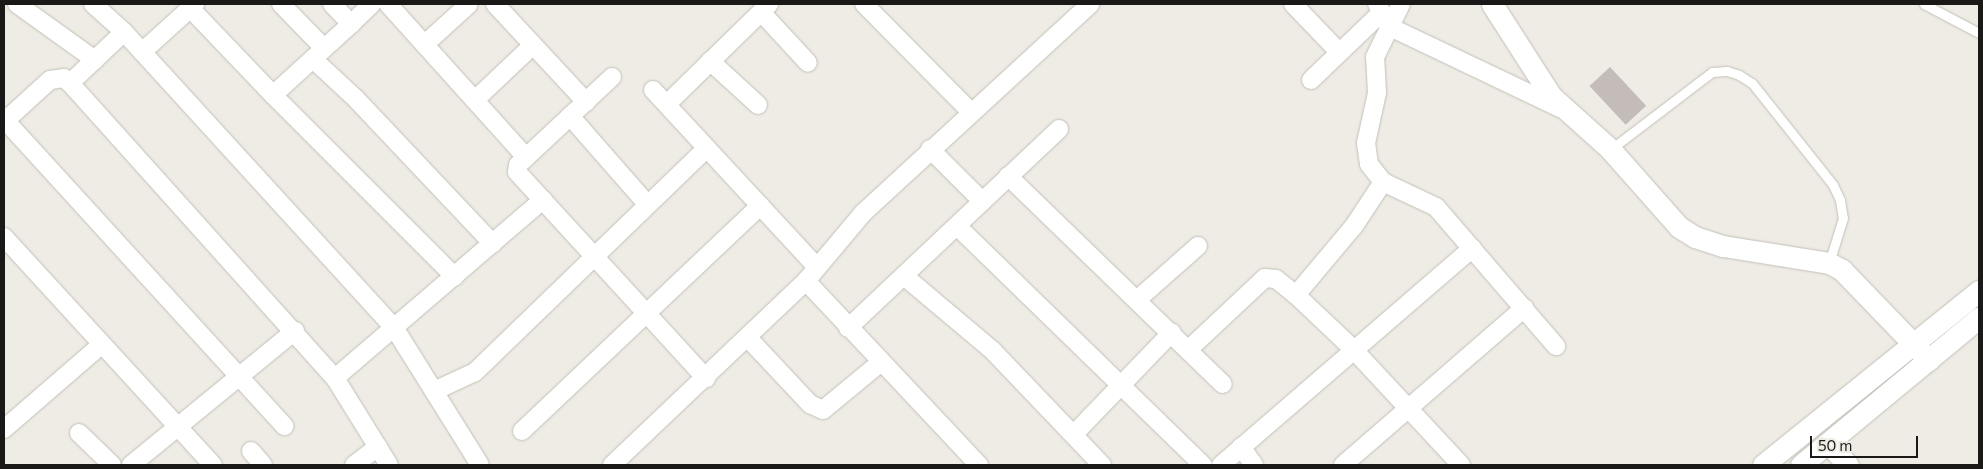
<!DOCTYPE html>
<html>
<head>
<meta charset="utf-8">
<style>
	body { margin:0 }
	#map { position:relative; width:1983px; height:469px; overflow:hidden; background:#eeece4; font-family:Commissioner,sans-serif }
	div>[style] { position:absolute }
	.building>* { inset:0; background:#c3bcb8; transform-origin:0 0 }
	.roads { filter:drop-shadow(0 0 1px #c2c0b9) drop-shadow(0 0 1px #c2c0b9) }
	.service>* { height:9px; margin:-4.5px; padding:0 4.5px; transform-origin:4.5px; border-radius:4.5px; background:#fff }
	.minor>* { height:18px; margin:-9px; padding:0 9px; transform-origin:9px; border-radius:9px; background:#fff }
	.tertiary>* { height:21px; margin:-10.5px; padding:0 10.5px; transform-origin:10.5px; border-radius:10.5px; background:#fff }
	span { translate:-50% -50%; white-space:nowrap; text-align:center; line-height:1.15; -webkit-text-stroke:4.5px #eeece4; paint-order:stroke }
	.frame { position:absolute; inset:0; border:5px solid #1a1917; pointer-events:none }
	.scale { position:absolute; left:1810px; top:436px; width:108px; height:22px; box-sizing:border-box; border:2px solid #1a1917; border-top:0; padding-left:6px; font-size:15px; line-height:18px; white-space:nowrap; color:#1a1917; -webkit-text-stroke:4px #eeece4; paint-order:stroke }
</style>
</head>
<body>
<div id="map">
	<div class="building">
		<div style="left:1610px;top:67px;width:53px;height:28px;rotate:47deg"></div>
	</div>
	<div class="roads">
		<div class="service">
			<div style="left:1924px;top:4px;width:62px;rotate:27.8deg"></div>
			<div style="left:1611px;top:149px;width:127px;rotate:-37.3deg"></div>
			<div style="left:1712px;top:72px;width:15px;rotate:-4deg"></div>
			<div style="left:1727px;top:71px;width:13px;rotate:18deg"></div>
			<div style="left:1739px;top:75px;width:15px;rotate:32deg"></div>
			<div style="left:1752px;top:83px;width:130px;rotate:51.5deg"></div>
			<div style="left:1833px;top:185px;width:17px;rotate:65deg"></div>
			<div style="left:1840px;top:200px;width:18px;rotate:81deg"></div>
			<div style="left:1843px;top:218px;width:47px;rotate:107.3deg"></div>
		</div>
		<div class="minor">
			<div style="left:17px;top:4px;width:96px;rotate:35.7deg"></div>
			<div style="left:93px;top:4px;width:42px;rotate:42.1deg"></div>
			<div style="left:124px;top:32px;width:402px;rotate:47.6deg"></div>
			<div style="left:395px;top:329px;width:160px;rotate:58deg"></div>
			<div style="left:281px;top:4px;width:62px;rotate:45.7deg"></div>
			<div style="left:332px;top:4px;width:28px;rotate:46deg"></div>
			<div style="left:351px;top:24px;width:29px;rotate:-44deg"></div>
			<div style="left:388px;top:4px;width:206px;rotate:48deg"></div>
			<div style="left:495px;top:4px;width:134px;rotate:47.1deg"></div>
			<div style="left:864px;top:4px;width:152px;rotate:45.3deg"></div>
			<div style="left:1293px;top:4px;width:66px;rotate:46.2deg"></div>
			<div style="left:1377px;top:4px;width:26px;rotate:61deg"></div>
			<div style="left:1390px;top:27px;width:188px;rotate:25.5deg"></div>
			<div style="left:190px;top:8px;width:120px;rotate:46.3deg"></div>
			<div style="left:273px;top:95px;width:105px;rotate:-42.3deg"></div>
			<div style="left:761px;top:12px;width:69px;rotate:47.3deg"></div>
			<div style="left:425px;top:44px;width:59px;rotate:-42.3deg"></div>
			<div style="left:142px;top:52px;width:72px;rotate:-42.2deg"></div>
			<div style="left:313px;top:59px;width:59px;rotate:42.9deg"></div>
			<div style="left:356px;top:99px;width:199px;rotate:46.6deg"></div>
			<div style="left:710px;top:61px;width:65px;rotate:42.5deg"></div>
			<div style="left:612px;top:77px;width:129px;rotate:136.9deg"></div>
			<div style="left:518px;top:165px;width:7px;rotate:98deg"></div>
			<div style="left:517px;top:172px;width:280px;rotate:47.5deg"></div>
			<div style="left:1311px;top:80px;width:98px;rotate:-43.8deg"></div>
			<div style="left:70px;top:83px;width:74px;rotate:-43.4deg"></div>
			<div style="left:653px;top:90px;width:241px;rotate:47.2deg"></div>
			<div style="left:273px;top:95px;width:257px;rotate:45deg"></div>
			<div style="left:475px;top:100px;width:80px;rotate:-43.5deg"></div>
			<div style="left:667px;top:104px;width:143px;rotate:-44.4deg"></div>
			<div style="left:570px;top:116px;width:118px;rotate:48.8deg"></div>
			<div style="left:4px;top:119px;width:416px;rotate:47.6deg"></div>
			<div style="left:5px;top:121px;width:61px;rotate:-42.3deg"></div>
			<div style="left:50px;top:80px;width:14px;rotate:-8deg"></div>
			<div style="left:64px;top:78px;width:8px;rotate:40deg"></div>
			<div style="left:70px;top:83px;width:397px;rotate:48.1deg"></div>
			<div style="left:335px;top:378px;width:102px;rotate:58.2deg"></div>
			<div style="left:930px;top:149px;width:74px;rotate:45deg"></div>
			<div style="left:1008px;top:176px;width:299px;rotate:44.1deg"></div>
			<div style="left:1383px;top:182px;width:59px;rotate:25.3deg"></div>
			<div style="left:1436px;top:207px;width:184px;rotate:49.2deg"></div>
			<div style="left:957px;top:226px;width:343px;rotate:44.2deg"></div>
			<div style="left:4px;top:237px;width:309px;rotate:47.5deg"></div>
			<div style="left:904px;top:276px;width:116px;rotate:40.1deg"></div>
			<div style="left:993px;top:351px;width:158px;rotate:46.3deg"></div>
			<div style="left:806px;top:281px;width:253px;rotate:46.8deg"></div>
			<div style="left:1296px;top:295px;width:77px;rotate:43.4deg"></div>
			<div style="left:1352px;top:348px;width:160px;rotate:47deg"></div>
			<div style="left:1138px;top:299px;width:80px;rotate:-41.5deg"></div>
			<div style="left:848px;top:328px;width:290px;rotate:-43.3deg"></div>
			<div style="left:748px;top:338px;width:91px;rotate:46.8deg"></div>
			<div style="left:810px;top:404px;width:14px;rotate:25deg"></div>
			<div style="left:823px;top:410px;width:75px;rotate:-39.6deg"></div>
			<div style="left:1189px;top:349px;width:104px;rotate:-43.1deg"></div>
			<div style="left:1265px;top:278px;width:11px;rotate:5deg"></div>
			<div style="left:1276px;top:279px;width:26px;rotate:39deg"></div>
			<div style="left:1296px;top:295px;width:90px;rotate:-50deg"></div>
			<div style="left:1354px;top:226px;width:53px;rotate:-56.6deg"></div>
			<div style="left:1383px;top:182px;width:23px;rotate:-128deg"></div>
			<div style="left:1369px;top:164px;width:21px;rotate:-98deg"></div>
			<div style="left:1366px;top:143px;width:51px;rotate:-77.6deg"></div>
			<div style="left:1377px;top:93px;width:36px;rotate:-93deg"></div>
			<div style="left:1375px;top:57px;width:59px;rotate:-63.9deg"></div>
			<div style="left:335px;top:378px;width:274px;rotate:-40.6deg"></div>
			<div style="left:434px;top:391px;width:45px;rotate:-24.9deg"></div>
			<div style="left:475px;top:372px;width:322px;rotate:-44deg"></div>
			<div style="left:4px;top:429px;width:128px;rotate:-40.9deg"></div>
			<div style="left:522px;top:431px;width:328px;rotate:-43.4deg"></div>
			<div style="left:79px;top:433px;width:46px;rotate:44.1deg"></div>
			<div style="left:1074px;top:434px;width:141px;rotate:-46.1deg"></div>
			<div style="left:1241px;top:447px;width:22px;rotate:54deg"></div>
			<div style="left:251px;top:451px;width:18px;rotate:49deg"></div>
			<div style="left:131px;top:465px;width:212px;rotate:-39.3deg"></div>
			<div style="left:354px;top:465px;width:30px;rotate:-37deg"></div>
			<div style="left:612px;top:465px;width:267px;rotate:-43.5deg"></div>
			<div style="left:806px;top:281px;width:89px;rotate:-50deg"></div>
			<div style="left:863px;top:213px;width:309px;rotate:-42.6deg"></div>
			<div style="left:1221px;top:465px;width:332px;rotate:-40.8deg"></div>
			<div style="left:1343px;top:465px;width:240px;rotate:-40.9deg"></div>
		</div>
		<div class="tertiary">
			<div style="left:1492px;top:4px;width:109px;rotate:57.3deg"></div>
			<div style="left:1551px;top:96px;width:79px;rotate:41.9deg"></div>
			<div style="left:1610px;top:149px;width:104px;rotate:48.5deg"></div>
			<div style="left:1679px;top:227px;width:19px;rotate:32deg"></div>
			<div style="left:1695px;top:237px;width:29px;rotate:18deg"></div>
			<div style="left:1723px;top:246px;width:107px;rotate:9.1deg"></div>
			<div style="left:1829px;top:263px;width:15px;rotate:28deg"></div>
			<div style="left:1842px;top:270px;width:125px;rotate:46deg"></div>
			<div style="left:1828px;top:443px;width:30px;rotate:48deg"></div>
			<div style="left:1763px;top:465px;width:277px;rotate:-38.9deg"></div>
			<div style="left:1801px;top:465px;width:231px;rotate:-39.6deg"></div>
		</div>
	</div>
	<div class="frame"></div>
	<div class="scale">50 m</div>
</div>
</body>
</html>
